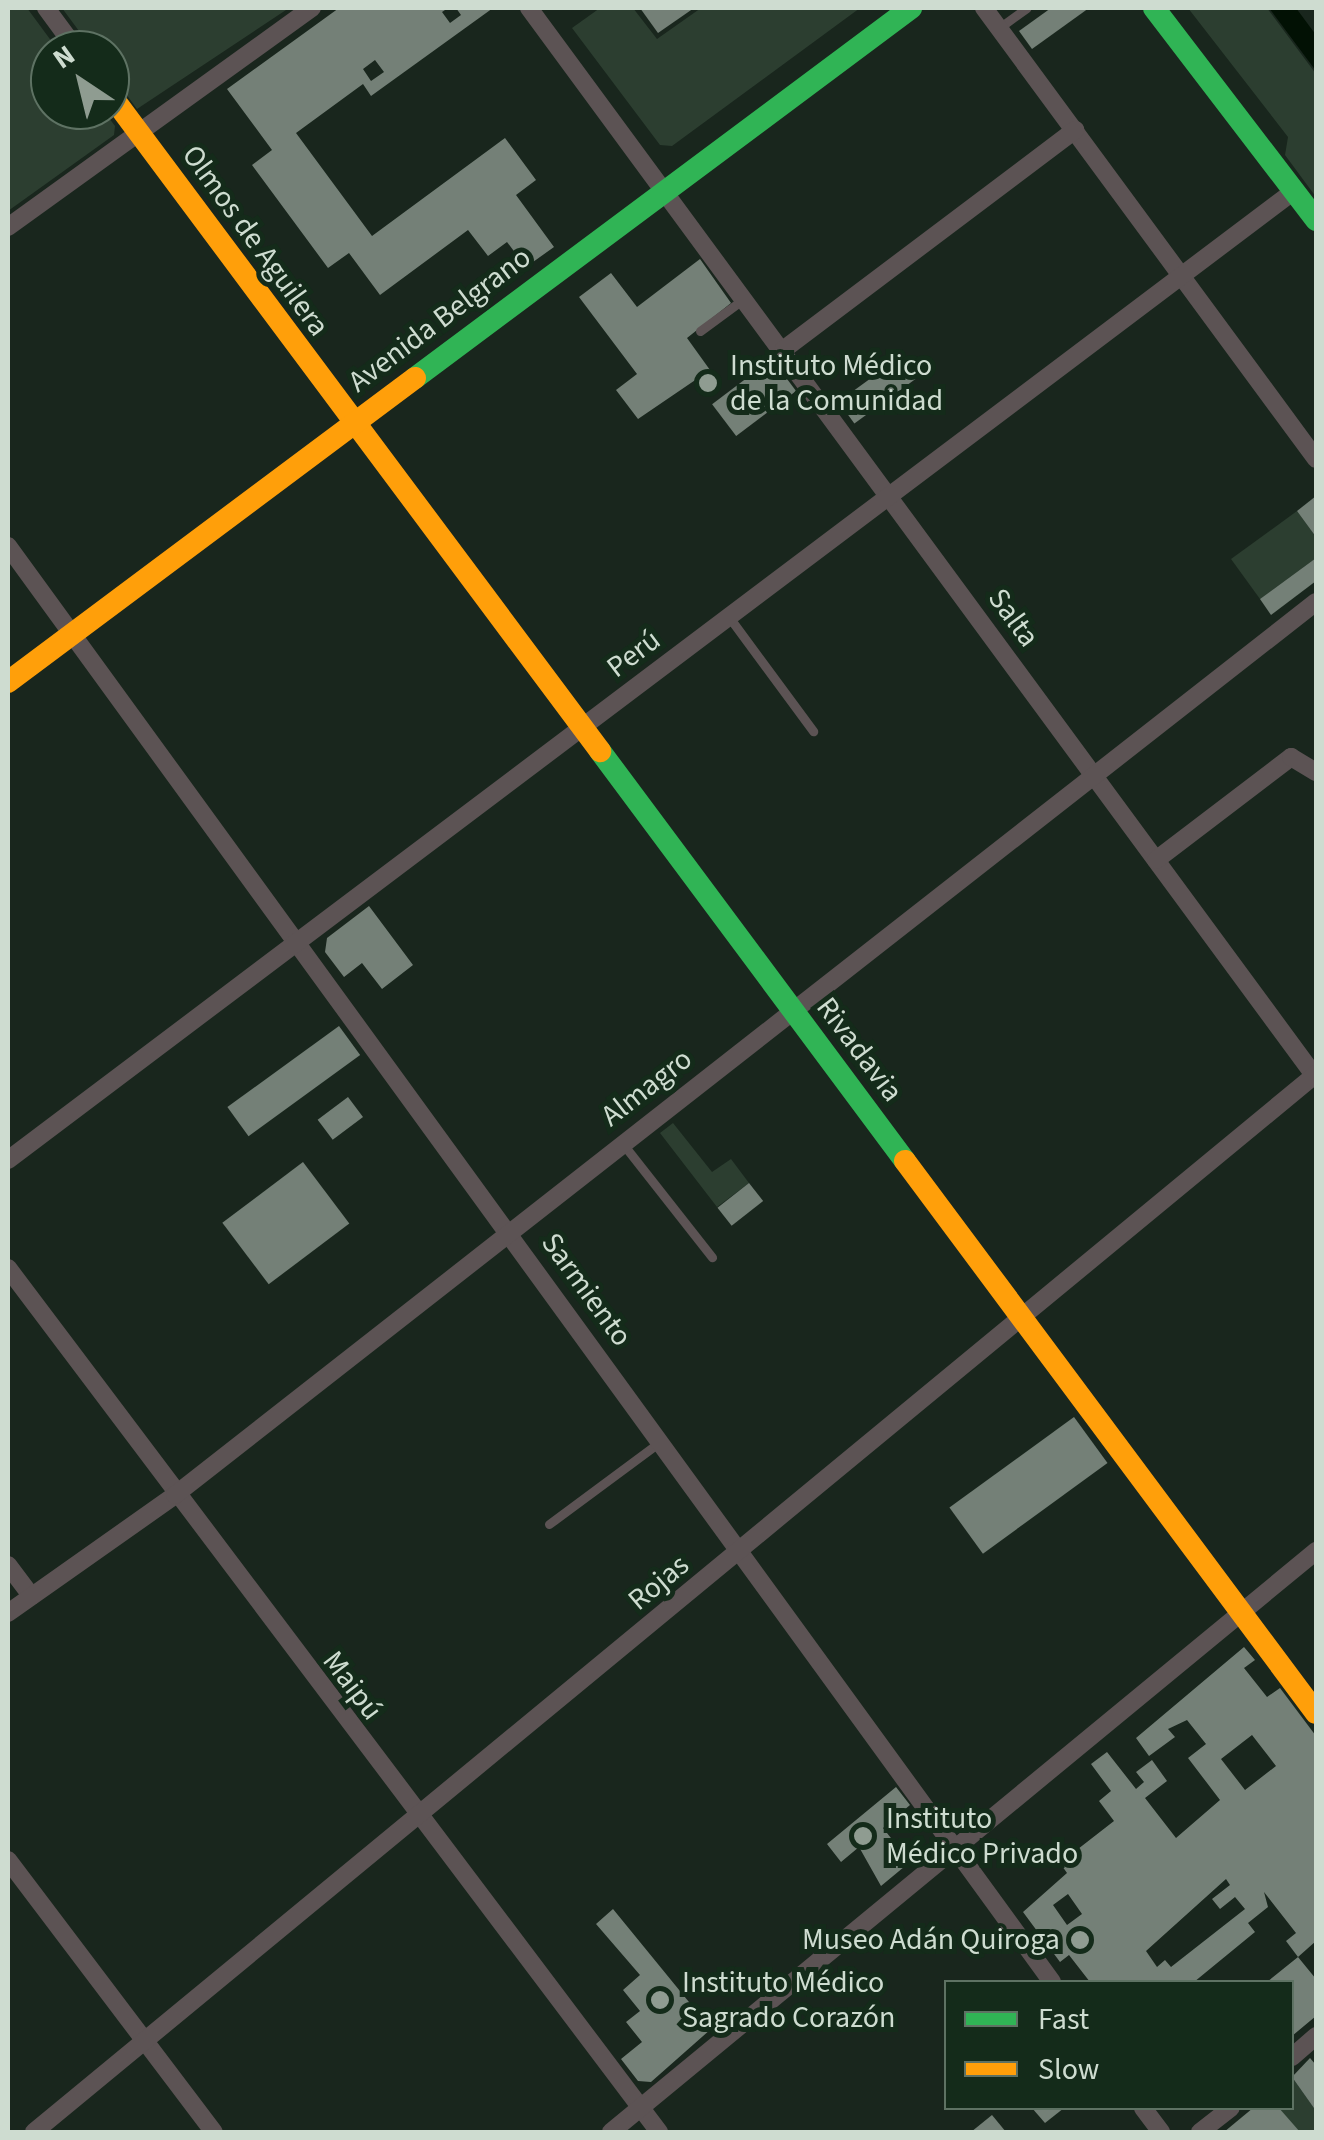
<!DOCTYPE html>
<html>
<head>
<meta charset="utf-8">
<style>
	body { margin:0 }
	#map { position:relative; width:1324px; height:2140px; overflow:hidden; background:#19261d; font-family:"Source Sans 3",sans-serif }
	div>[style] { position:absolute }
	.green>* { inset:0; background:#2c3e30 }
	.water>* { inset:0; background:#021104 }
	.building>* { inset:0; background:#748077; transform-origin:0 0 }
	.lane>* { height:9px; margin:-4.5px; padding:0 4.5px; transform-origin:4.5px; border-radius:4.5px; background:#5c5354 }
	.street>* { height:18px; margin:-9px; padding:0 9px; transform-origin:9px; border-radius:9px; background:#5c5354 }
	.fast>* { height:22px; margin:-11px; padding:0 11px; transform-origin:11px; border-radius:11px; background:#30b455 }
	.slow>* { height:22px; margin:-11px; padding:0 11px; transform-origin:11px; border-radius:11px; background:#ff9f0a }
	.dots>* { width:28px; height:28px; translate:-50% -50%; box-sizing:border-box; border:5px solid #142b1a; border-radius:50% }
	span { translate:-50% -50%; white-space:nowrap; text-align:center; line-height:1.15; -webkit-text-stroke:10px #142b1a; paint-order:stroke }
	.street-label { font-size:30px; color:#cedcd0 }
	.poi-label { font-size:30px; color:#cedcd0 }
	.left { translate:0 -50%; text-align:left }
	.right { translate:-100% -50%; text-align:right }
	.frame { position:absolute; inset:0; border:10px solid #cedcd0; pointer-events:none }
	.legend { position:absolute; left:944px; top:1980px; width:350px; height:130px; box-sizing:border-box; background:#142b1a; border:2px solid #5e7263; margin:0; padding:12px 18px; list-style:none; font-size:30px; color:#cedcd0 }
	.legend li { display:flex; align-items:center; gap:20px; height:50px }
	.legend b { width:50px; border:2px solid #5e7263 }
	.north { position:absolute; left:30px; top:30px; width:100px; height:100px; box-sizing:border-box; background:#142b1a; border:2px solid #5e7263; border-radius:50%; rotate:325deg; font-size:28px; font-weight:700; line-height:40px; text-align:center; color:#cedcd0 }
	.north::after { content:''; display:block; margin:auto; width:35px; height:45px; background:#8f9c91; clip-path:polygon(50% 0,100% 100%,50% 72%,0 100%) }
</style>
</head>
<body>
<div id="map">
	<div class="green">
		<div style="clip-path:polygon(8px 8px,27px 8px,58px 50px,50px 50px,50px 110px,103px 110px,115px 126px,114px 135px,8px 211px)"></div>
		<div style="clip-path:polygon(62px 8px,289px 8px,137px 109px,110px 72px,110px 50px,93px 50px)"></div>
		<div style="clip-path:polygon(600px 8px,633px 8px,657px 39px,701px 8px,860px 8px,672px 146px,660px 145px,572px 28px)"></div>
		<div style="clip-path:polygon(1188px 8px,1267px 8px,1316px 74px,1316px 197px,1285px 155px,1288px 137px)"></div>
		<div style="clip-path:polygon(1297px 511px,1316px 537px,1316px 558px,1260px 599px,1231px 559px)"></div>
		<div style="clip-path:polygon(673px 1123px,712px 1172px,731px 1159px,749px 1183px,717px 1207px,660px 1133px)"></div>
		<div style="clip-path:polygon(1292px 2077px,1316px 2111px,1316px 2132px,1298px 2132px,1279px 2108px,1292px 2108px)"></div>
	</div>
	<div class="water">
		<div style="clip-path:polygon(1269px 8px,1296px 8px,1316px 35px,1316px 71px)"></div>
	</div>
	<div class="building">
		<div style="clip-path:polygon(evenodd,339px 8px,448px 8px,442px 12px,450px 23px,461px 15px,456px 8px,493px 8px,371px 96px,363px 84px,296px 133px,372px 236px,505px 138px,536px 180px,516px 195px,554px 247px,526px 267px,507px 242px,488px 256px,468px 230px,380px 295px,349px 253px,328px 268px,252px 165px,272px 150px,227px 89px,339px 8px,375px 60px,384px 72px,371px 81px,363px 69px,375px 60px)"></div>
		<div style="clip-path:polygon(640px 8px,694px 8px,658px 33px)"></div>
		<div style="clip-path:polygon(1051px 8px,1089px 8px,1032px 49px,1019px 31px)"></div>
		<div style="clip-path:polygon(700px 259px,731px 303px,687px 338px,710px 370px,638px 419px,616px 390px,637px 374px,579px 297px,611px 273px,637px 307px)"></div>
		<div style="left:900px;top:357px;width:27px;height:76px;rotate:54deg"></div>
		<div style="left:772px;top:359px;width:40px;height:75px;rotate:53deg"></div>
		<div style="clip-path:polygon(1316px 496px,1316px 537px,1297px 511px)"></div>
		<div style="clip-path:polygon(1316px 558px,1316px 581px,1271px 615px,1260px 599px)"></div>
		<div style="clip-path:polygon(369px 906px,413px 965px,382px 989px,362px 963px,344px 977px,325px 952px,327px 938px)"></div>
		<div style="left:339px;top:1026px;width:36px;height:138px;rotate:54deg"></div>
		<div style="left:348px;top:1097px;width:25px;height:38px;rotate:53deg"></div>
		<div style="left:303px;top:1162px;width:77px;height:101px;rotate:53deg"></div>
		<div style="left:749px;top:1183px;width:23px;height:40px;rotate:52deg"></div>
		<div style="left:1074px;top:1417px;width:57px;height:154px;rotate:54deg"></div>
		<div style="clip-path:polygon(evenodd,1244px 1647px,1255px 1660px,1244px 1668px,1267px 1697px,1280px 1688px,1316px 1736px,1316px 1941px,1298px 1957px,1286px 1941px,1296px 1933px,1264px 1892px,1268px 1907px,1248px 1923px,1255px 1932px,1194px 1982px,1090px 1982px,1069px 1955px,1060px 1962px,1023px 1912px,1067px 1873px,1060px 1863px,1114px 1821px,1099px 1801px,1111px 1791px,1091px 1764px,1107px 1752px,1136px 1789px,1144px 1782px,1136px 1772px,1152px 1760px,1167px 1781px,1145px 1798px,1176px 1838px,1220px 1800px,1188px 1758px,1206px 1744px,1187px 1720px,1168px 1729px,1175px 1737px,1149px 1756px,1136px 1738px,1244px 1647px,1252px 1735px,1276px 1766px,1245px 1790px,1221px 1759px,1252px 1735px,1244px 1647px,1226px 1879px,1230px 1885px,1212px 1899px,1220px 1909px,1235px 1897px,1245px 1909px,1171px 1967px,1165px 1960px,1157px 1967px,1146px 1951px,1226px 1879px,1244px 1647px,1068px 1894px,1082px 1914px,1067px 1925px,1053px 1905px,1068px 1894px)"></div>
		<div style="clip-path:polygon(896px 1787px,910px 1805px,883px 1828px,910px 1862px,881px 1886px,859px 1847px,841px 1862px,827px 1844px)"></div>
		<div style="clip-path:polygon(613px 1909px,711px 2029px,651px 2082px,638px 2081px,621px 2059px,642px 2042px,626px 2022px,640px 2011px,623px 1990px,640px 1975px,596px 1924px)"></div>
		<div style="clip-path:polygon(1298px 1957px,1316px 1979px,1316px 2016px,1292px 2036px,1292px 1982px,1267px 1982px)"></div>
		<div style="clip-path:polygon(1310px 2058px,1316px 2065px,1316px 2111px,1292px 2077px)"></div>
		<div style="clip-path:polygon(1032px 2108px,1064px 2108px,1045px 2123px)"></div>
		<div style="clip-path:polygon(1253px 2108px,1279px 2108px,1300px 2132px,1224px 2132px)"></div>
		<div style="clip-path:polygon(992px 2115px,1006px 2132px,971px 2132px)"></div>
	</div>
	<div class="lane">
		<div style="left:999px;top:28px;width:34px;rotate:-36deg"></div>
		<div style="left:700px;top:331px;width:56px;rotate:-36.3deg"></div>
		<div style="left:729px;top:617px;width:142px;rotate:53.6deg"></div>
		<div style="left:623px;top:1144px;width:144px;rotate:51.8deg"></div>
		<div style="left:549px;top:1524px;width:138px;rotate:-36.5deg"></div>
	</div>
	<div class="street">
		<div style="left:46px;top:8px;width:52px;rotate:53.6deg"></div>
		<div style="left:529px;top:8px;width:1328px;rotate:53.66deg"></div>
		<div style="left:984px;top:8px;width:560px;rotate:53.64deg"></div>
		<div style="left:8px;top:227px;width:375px;rotate:-35.8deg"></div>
		<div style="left:783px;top:350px;width:366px;rotate:-37deg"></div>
		<div style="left:8px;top:546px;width:1775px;rotate:53.98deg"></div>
		<div style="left:1156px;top:860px;width:170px;rotate:-37.3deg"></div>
		<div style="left:1291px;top:757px;width:29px;rotate:31deg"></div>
		<div style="left:8px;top:1160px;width:1610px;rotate:-37deg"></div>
		<div style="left:8px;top:1268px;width:1082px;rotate:53deg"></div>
		<div style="left:8px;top:1565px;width:39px;rotate:53deg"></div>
		<div style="left:8px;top:1613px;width:204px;rotate:-35.2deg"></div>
		<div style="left:175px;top:1495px;width:1449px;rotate:-38.05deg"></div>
		<div style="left:8px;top:1860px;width:341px;rotate:52.9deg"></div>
		<div style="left:1292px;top:2057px;width:32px;rotate:-41deg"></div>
		<div style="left:1143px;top:2108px;width:30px;rotate:53deg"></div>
		<div style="left:34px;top:2132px;width:1662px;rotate:-39.53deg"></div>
		<div style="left:611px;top:2132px;width:914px;rotate:-39.49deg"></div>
		<div style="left:1200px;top:2132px;width:39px;rotate:-38deg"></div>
	</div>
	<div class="fast">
		<div style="left:1154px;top:8px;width:267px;rotate:52.6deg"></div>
		<div style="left:415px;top:378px;width:619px;rotate:-36.72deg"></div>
		<div style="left:600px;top:751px;width:511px;rotate:53.35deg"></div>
	</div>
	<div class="slow">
		<div style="left:110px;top:94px;width:820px;rotate:53.28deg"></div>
		<div style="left:8px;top:682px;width:508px;rotate:-36.76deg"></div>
		<div style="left:905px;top:1161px;width:688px;rotate:53.33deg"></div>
	</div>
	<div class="dots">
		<div style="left:708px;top:383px;background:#8f9c91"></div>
		<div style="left:863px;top:1836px;background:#8f9c91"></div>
		<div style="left:1080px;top:1940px;background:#8f9c91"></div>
		<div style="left:660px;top:2000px;background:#8f9c91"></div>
	</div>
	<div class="street-label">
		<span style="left:255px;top:241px;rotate:54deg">Olmos de Aguilera</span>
		<span style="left:440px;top:320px;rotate:-37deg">Avenida Belgrano</span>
		<span style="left:1013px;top:618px;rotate:54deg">Salta</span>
		<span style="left:634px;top:654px;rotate:-37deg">Perú</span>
		<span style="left:859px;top:1050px;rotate:53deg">Rivadavia</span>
		<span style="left:647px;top:1088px;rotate:-38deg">Almagro</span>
		<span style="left:586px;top:1290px;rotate:54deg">Sarmiento</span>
		<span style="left:659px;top:1583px;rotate:-40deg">Rojas</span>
		<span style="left:352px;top:1686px;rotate:53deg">Maipú</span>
	</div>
	<div class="poi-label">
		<span class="left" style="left:730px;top:383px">Instituto Médico<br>de la Comunidad</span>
		<span class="left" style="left:886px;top:1836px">Instituto<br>Médico Privado</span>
		<span class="right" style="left:1060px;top:1940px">Museo Adán Quiroga</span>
		<span class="left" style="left:682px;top:2000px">Instituto Médico<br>Sagrado Corazón</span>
	</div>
	<div class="frame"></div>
	<ul class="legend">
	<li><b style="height:12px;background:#30b455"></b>Fast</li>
	<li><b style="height:12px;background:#ff9f0a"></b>Slow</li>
	</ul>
	<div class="north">N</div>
</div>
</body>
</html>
